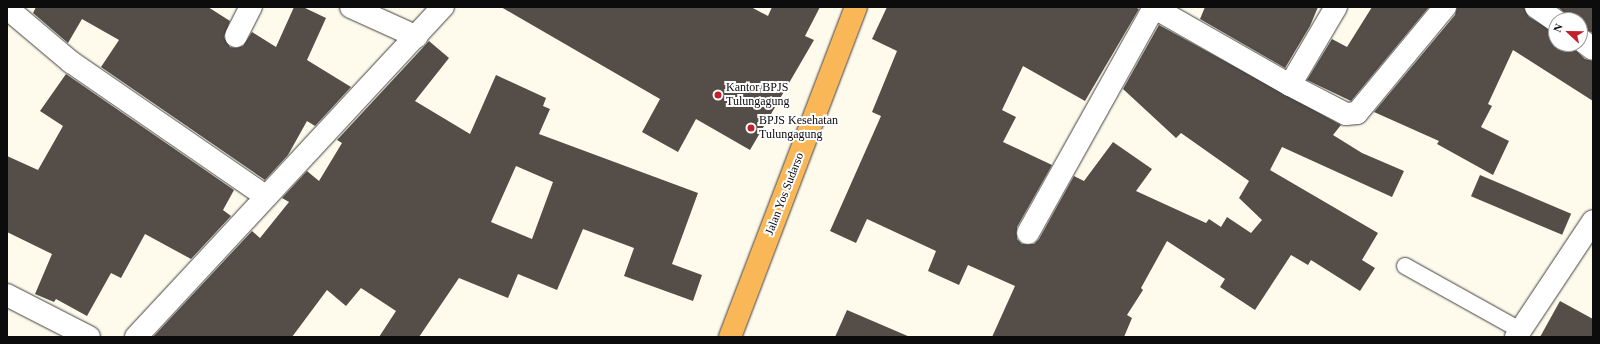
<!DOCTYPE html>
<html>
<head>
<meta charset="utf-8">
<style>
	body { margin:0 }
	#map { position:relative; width:1600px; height:344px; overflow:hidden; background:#fffbec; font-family:"Times New Roman",serif }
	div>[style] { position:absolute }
	.building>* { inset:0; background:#554d48; transform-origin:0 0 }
	.roads { filter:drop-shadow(0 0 1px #3f3f3f) drop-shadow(0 0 1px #3f3f3f) }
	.service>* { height:16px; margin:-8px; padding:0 8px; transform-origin:8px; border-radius:8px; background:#fff }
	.minor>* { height:22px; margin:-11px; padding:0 11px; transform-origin:11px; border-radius:11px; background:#fff }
	.tertiary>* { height:22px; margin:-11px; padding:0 11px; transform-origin:11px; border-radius:11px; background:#fff }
	.trunk>* { height:22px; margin:-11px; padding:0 11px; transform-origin:11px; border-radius:11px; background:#fab758 }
	.dots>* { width:11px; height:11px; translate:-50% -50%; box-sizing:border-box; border:2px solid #fff; border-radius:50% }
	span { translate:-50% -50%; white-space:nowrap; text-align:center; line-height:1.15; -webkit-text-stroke:4px #fff; paint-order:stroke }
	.poi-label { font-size:12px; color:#0c0c0c }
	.left { translate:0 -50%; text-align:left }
	.street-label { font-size:12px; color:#0c0c0c }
	.frame { position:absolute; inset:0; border:8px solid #0c0c0c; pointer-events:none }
	.north { position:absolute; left:1548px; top:12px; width:40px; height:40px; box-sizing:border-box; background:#fff; border:1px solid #9e9e9e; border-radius:50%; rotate:292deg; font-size:11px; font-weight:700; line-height:16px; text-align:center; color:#0c0c0c }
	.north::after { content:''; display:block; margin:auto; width:14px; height:18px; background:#c0212b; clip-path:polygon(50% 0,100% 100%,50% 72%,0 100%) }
</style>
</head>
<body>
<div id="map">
	<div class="building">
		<div style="clip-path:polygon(36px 7px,208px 7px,230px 21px,224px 37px,230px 47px,236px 48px,243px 46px,252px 32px,276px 47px,294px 7px,303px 7px,326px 18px,307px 60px,351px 87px,315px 126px,307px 121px,288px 155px,265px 180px,101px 67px,119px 40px,82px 19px,68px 43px,33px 13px)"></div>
		<div style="clip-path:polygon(501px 7px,751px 7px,768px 16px,772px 7px,820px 7px,805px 36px,814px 40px,750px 150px,696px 119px,678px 152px,642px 132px,660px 99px)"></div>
		<div style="clip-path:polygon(887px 7px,1135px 7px,1139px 9px,1085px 101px,1023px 66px,1002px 110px,1016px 117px,1003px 142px,1052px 165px,1017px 227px,1017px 239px,1022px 244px,1034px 244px,1039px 239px,1074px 176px,1084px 181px,1113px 142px,1152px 169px,1136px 191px,1206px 223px,1209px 219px,1221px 227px,1227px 217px,1251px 233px,1262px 220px,1239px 198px,1249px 181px,1181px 133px,1176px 138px,1123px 89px,1159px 25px,1341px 125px,1333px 135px,1362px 153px,1404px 171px,1392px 197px,1282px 147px,1270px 170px,1378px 233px,1362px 260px,1375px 268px,1360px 291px,1311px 260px,1308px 265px,1291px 255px,1255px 310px,1220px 287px,1225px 279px,1167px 241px,1141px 288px,1143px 290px,1127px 315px,1132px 318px,1124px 337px,992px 337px,1015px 286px,968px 265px,959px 285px,928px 271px,936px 251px,867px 219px,856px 243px,830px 231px,881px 116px,872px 112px,897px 51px,872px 39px)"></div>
		<div style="clip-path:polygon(1205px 7px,1318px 7px,1310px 26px,1285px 68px,1200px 19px)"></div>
		<div style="clip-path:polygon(1372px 7px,1429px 7px,1351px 101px,1307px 80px,1332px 39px,1347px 47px)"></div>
		<div style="clip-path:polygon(1457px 7px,1524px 7px,1529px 17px,1556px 33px,1556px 44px,1569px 44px,1585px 59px,1593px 61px,1593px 101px,1513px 50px,1488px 104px,1492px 106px,1481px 127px,1509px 141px,1493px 175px,1437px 144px,1439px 141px,1374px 112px,1455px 15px)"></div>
		<div style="clip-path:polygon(1558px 7px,1593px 7px,1593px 33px,1580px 27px,1580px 20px,1568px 20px,1567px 15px)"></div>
		<div style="clip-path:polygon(evenodd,429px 41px,449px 58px,415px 101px,470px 134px,496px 75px,546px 98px,543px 106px,550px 109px,539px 134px,698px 193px,672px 264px,702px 275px,693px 301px,624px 276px,634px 248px,583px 229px,557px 290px,518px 274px,508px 298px,459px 278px,419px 337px,379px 337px,396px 311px,361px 288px,346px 306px,327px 290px,292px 337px,153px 337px,252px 231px,260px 238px,289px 202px,282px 198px,307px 171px,319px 181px,342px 143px,337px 140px,429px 41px,516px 166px,553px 182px,532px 239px,491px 222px,516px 166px)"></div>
		<div style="clip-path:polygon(66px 74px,234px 190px,223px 210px,231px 216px,191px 259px,145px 234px,121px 278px,111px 273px,87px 316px,56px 299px,54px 302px,35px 294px,52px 254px,7px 232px,7px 156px,38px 170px,63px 126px,40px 111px)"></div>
		<div style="left:1480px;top:175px;width:99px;height:23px;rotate:23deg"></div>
		<div style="clip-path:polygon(1560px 301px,1593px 319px,1593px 337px,1540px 337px)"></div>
		<div style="clip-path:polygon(847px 310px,910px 337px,835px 337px)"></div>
	</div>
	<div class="roads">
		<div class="service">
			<div style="left:1405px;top:266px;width:132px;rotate:29.1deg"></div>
		</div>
		<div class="minor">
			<div style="left:351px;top:7px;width:72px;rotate:24.4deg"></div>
			<div style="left:1153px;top:7px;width:158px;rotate:29.7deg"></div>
			<div style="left:1290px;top:85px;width:91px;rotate:-59.5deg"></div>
			<div style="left:1536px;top:7px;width:24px;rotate:35deg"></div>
			<div style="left:7px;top:8px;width:84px;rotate:40.2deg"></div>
			<div style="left:71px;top:62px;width:236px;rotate:34.6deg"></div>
			<div style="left:236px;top:36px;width:33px;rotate:-63deg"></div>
			<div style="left:1580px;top:39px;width:16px;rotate:38deg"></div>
			<div style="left:1290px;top:85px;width:63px;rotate:27.4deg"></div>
			<div style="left:1346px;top:114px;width:11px;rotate:-5deg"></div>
			<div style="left:1357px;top:113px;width:138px;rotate:-50.3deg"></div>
			<div style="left:1028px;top:233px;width:258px;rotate:-60.8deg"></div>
			<div style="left:136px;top:337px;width:451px;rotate:-47.1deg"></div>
			<div style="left:1516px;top:337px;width:139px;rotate:-56.4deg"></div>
		</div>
		<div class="tertiary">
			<div style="left:7px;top:295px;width:92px;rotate:27.1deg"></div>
		</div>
		<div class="trunk">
			<div style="left:730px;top:337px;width:353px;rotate:-69.1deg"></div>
		</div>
	</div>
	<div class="dots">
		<div style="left:718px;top:95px;background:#c0212b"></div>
		<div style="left:751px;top:128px;background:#c0212b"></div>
	</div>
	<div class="poi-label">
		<span class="left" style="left:726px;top:95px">Kantor BPJS<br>Tulungagung</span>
		<span class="left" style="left:759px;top:128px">BPJS Kesehatan<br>Tulungagung</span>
	</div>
	<div class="street-label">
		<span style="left:785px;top:194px;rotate:-69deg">Jalan Yos Sudarso</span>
	</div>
	<div class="frame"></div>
	<div class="north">N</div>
</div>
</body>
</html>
